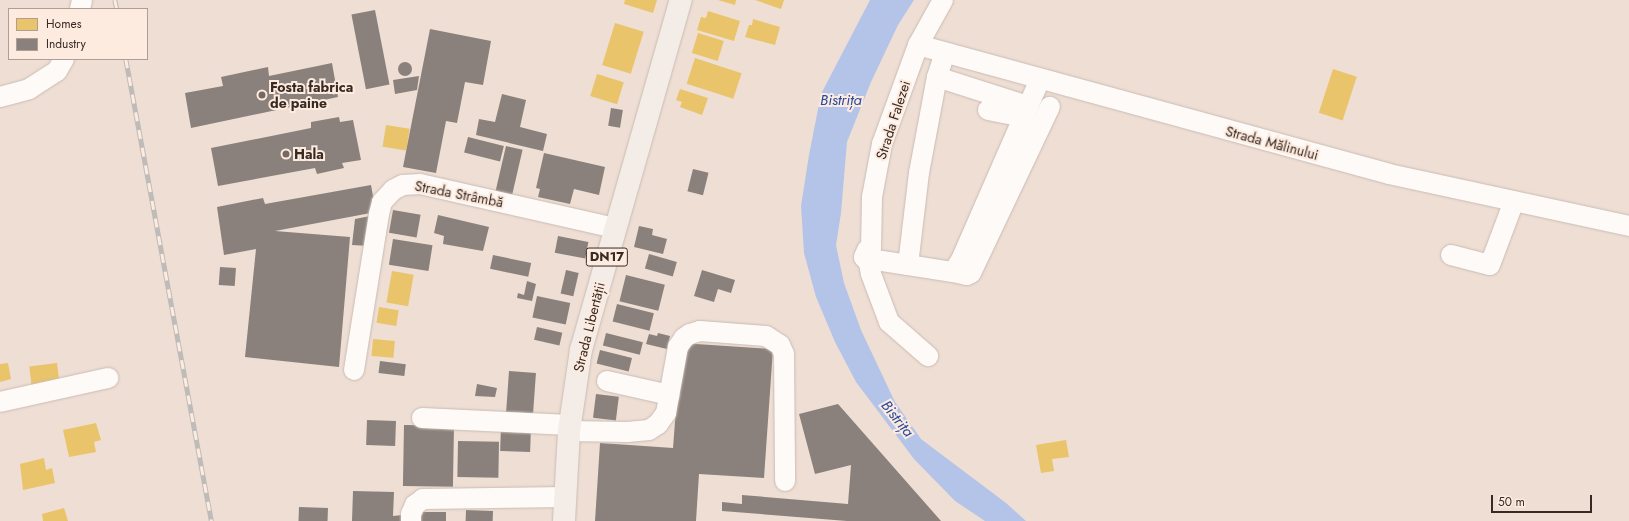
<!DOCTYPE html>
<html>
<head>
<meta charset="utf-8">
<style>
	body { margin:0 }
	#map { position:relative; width:1629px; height:521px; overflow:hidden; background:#efded3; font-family:Jost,sans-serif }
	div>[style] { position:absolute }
	.water>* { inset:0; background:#b4c4e9 }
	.homes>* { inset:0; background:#e9c46a; transform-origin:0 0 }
	.industry>* { inset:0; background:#8a817c; transform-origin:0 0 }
	.round { border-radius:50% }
	.roads { filter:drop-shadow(0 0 1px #c9bcb4) drop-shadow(0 0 1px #c9bcb4) }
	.minor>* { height:20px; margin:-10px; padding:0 10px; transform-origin:10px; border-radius:10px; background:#fdfaf8 }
	.major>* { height:22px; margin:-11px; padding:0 11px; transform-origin:11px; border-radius:11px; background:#f4ece7 }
	.rail>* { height:4.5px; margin-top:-2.25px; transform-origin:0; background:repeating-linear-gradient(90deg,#feebdf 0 9px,#bfbbb9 0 18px); box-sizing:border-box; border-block:1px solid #bfbbb9 }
	.dots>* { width:11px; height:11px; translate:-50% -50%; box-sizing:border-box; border:2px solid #feebdf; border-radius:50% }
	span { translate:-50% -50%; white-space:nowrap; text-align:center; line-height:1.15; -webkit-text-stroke:4px #feebdf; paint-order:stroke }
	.shield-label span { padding:1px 3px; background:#feebdf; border:1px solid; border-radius:3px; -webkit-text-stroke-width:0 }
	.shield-label { font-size:13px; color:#362a23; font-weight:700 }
	.poi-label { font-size:14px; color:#362a23; font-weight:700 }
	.left { translate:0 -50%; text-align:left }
	.street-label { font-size:14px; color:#362a23 }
	.water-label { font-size:15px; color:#244a9d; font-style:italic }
	.legend { position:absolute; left:8px; top:8px; width:140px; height:52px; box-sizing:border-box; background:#feebdf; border:1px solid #ae9e94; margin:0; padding:5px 7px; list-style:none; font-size:12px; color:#362a23 }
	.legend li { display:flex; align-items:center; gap:8px; height:20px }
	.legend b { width:20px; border:1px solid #ae9e94 }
	.scale { position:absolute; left:1491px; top:495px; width:101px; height:18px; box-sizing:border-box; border:2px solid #362a23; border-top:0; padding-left:5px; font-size:12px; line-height:14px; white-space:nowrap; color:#362a23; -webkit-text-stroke:3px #feebdf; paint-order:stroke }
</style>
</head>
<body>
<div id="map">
	<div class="water">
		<div style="clip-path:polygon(870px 0,914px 0,898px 25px,871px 82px,847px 142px,841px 213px,836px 245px,844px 283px,861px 330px,895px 402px,921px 439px,1006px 503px,1026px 521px,985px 521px,955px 501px,914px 459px,856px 382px,835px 342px,816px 297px,804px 253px,801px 206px,809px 155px,821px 94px)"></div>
	</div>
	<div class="homes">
		<div style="clip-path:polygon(625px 0,657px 0,653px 13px,624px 4px)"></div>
		<div style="clip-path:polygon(718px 0,736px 0,735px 5px)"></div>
		<div style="clip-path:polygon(755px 0,784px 0,781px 9px)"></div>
		<div style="clip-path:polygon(708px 11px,740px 21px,734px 41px,697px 30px,701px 17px,706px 18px)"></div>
		<div style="clip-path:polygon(753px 19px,780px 27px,775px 45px,745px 37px,749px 25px,752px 25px)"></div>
		<div style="left:615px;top:23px;width:30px;height:44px;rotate:17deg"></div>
		<div style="left:698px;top:33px;width:27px;height:21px;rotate:17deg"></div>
		<div style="left:695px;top:58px;width:49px;height:27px;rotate:18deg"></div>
		<div style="left:1333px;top:69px;width:25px;height:46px;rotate:18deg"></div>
		<div style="left:597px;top:74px;width:28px;height:23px;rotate:17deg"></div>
		<div style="clip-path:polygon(680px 89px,708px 98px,702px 115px,680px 107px,682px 102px,676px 100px)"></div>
		<div style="left:386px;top:125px;width:24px;height:22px;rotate:9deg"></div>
		<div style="left:392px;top:271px;width:22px;height:32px;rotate:10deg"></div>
		<div style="left:379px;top:307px;width:20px;height:16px;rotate:9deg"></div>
		<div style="left:373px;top:339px;width:22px;height:17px;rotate:5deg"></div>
		<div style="clip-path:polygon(8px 363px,11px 379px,0 382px,0 364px)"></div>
		<div style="left:57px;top:363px;width:23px;height:28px;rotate:83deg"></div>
		<div style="clip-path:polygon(96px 423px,101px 440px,94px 442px,96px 452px,69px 457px,63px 430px)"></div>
		<div style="clip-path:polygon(1066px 440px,1069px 457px,1052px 459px,1054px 471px,1041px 473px,1036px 445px)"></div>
		<div style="clip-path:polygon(44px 458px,46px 470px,52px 468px,55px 483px,23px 490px,20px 464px)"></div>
		<div style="clip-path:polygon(64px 508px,68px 521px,43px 521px,42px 514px)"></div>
	</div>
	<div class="industry">
		<div style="left:375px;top:10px;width:76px;height:24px;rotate:79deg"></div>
		<div style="clip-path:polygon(430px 29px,491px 41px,483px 85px,465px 82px,457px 123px,446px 121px,436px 173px,403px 167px)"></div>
		<div class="round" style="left:398px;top:62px;width:14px;height:14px"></div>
		<div style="clip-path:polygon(332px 63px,338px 97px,191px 128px,185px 93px,223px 86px,221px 77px,268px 67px,269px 76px)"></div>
		<div style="clip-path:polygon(419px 76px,417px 90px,395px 94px,393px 80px)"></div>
		<div style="clip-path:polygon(502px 94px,526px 100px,520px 127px,547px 134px,543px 151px,476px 135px,479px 119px,495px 122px)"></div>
		<div style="left:611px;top:108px;width:12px;height:18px;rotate:9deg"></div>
		<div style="clip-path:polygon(339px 117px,340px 122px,353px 120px,361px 160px,342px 163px,344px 168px,317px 174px,315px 168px,218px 186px,211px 148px,311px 128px,311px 122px)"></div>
		<div style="left:468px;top:137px;width:37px;height:16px;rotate:14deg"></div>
		<div style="left:506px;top:146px;width:17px;height:48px;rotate:13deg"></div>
		<div style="clip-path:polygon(544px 153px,605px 167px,599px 195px,574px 189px,570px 204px,538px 197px,540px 189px,536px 188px)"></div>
		<div style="left:693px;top:169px;width:16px;height:23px;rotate:14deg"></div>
		<div style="clip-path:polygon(371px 185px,376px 212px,275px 231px,350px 237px,339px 367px,245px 357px,256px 249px,224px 255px,217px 207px,263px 198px,265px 204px)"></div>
		<div style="left:393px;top:210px;width:28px;height:23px;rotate:10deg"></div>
		<div style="clip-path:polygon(375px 215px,370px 246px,352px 245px,355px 219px)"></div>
		<div style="clip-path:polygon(438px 215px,489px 227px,483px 251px,443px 244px,444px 236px,434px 233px)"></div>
		<div style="clip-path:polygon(639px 226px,653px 229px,652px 235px,667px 239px,663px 254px,634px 247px)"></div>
		<div style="left:558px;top:236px;width:31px;height:17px;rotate:11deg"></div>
		<div style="left:393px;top:239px;width:40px;height:26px;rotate:9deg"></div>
		<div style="left:649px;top:254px;width:29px;height:15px;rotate:16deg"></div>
		<div style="left:493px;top:255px;width:39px;height:14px;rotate:12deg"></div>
		<div style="left:220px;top:267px;width:16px;height:18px;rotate:4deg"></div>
		<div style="left:566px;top:270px;width:13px;height:24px;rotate:13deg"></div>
		<div style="clip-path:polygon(702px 270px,735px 280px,731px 293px,718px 289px,714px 302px,694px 296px)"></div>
		<div style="left:626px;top:275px;width:40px;height:27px;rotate:14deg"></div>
		<div style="clip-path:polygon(527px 281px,536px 284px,532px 301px,517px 298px,518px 293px,524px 295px)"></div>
		<div style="left:537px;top:296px;width:34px;height:22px;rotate:12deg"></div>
		<div style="left:617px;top:304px;width:38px;height:18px;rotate:14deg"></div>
		<div style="left:537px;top:327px;width:26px;height:13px;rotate:13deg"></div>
		<div style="left:606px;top:333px;width:38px;height:13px;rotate:14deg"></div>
		<div style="clip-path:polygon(658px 333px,670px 336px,667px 349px,646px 344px,649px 334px,657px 336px)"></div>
		<div style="clip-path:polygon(681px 343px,773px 349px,764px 478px,699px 474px,696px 521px,595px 521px,600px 443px,673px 448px)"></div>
		<div style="left:600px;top:350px;width:33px;height:14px;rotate:14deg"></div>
		<div style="left:380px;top:361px;width:26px;height:12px;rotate:7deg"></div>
		<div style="left:509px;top:371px;width:27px;height:41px;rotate:4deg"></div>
		<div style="clip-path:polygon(477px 384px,497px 388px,495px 397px,475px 396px)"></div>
		<div style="left:596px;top:394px;width:23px;height:24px;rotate:7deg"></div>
		<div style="clip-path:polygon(838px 404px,941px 521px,847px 521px,722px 511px,722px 502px,742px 504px,742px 495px,848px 504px,851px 465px,815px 474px,799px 414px)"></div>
		<div style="left:367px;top:420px;width:29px;height:25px;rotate:2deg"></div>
		<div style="left:404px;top:425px;width:50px;height:61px;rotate:1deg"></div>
		<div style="left:501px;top:426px;width:30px;height:25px;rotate:2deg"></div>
		<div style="left:458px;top:441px;width:41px;height:36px;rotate:1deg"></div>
		<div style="clip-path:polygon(353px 491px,394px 492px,393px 516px,402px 515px,402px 521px,352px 521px)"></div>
		<div style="left:299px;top:507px;width:29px;height:14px;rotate:2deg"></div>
		<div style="left:466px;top:510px;width:27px;height:11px;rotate:2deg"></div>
		<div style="left:420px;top:512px;width:26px;height:9px"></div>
	</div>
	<div class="roads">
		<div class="minor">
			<div style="left:80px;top:9px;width:9px;rotate:-77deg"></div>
			<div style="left:918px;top:45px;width:488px;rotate:15.3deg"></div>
			<div style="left:1389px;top:174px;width:246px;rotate:12.2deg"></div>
			<div style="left:937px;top:77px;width:96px;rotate:17.7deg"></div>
			<div style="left:0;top:97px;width:30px;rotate:-15deg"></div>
			<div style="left:29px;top:89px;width:33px;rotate:-33deg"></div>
			<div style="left:57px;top:71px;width:14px;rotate:-60deg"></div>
			<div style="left:988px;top:110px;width:36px;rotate:11deg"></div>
			<div style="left:871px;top:249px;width:52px;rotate:-88.9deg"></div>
			<div style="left:872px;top:197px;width:54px;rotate:-79.3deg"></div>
			<div style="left:882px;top:144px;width:105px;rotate:-70deg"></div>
			<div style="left:918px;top:45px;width:51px;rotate:-60.9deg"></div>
			<div style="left:867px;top:250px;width:8px;rotate:113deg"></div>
			<div style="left:864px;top:257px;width:8px;rotate:50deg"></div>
			<div style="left:869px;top:263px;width:11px;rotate:80deg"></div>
			<div style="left:871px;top:274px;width:51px;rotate:69.4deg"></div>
			<div style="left:889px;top:322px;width:52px;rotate:41.1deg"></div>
			<div style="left:1451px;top:255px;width:40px;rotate:14.4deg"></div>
			<div style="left:1490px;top:265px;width:68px;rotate:-69.4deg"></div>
			<div style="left:876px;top:260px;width:78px;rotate:8.9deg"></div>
			<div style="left:953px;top:272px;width:14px;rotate:-56deg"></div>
			<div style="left:961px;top:260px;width:197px;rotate:-66.4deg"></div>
			<div style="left:908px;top:265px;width:93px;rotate:-83.2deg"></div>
			<div style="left:919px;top:173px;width:98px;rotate:-79.4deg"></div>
			<div style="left:937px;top:77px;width:25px;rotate:-72deg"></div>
			<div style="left:953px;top:272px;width:14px;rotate:12deg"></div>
			<div style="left:967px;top:275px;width:4px;rotate:-27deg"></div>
			<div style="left:971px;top:273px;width:184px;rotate:-64.6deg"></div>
			<div style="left:354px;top:370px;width:158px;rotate:-80.9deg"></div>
			<div style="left:379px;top:214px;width:12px;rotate:-76deg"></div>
			<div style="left:382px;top:202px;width:16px;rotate:-47deg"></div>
			<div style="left:393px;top:190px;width:11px;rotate:-27deg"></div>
			<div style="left:403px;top:185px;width:17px;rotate:-3deg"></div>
			<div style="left:420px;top:184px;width:200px;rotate:12.7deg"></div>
			<div style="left:607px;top:381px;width:64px;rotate:12.7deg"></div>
			<div style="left:0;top:402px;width:111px;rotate:-12.5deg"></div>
			<div style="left:422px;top:418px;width:148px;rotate:2.7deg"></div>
			<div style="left:569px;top:431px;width:58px;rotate:1deg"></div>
			<div style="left:627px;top:432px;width:22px;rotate:-5deg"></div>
			<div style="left:649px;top:430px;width:11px;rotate:-34deg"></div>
			<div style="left:658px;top:424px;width:14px;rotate:-54deg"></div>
			<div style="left:666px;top:413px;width:67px;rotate:-79.7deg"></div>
			<div style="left:678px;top:347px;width:11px;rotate:-56deg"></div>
			<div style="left:684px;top:338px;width:7px;rotate:-34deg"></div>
			<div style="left:690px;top:334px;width:10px;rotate:-17deg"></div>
			<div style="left:700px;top:331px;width:66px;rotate:4.3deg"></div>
			<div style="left:766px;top:336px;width:17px;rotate:33deg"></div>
			<div style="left:780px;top:345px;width:10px;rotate:66deg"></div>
			<div style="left:784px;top:354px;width:127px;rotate:89.5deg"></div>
			<div style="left:411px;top:521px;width:7px;rotate:-90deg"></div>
			<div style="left:411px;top:514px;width:10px;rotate:-66deg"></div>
			<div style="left:415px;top:505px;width:10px;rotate:-37deg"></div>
			<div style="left:423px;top:499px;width:142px;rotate:-0.8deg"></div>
		</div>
		<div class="major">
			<div style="left:564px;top:521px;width:90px;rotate:-86.8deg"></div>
			<div style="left:569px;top:431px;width:82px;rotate:-81.6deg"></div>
			<div style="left:581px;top:350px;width:364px;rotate:-74.1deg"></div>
		</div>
	</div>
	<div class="rail">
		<div style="left:115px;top:0;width:9px;rotate:77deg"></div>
		<div style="left:126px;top:59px;width:470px;rotate:79.5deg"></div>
	</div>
	<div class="dots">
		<div style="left:262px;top:95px;background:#776961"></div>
		<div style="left:286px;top:154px;background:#776961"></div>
	</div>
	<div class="shield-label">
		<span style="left:607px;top:257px">DN17</span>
	</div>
	<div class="poi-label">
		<span class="left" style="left:270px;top:95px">Fosta fabrica<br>de paine</span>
		<span class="left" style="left:294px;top:154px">Hala</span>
	</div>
	<div class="street-label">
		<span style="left:893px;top:120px;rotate:-72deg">Strada Falezei</span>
		<span style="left:1272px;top:143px;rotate:15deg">Strada Mălinului</span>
		<span style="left:459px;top:194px;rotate:11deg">Strada Strâmbă</span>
		<span style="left:589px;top:327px;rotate:-76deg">Strada Libertății</span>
	</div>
	<div class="water-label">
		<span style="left:841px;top:101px">Bistrița</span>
		<span style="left:897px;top:419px;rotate:51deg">Bistrița</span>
	</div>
	<ul class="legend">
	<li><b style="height:11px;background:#e9c46a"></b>Homes</li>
	<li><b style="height:11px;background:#8a817c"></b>Industry</li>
	</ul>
	<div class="scale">50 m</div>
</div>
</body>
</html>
